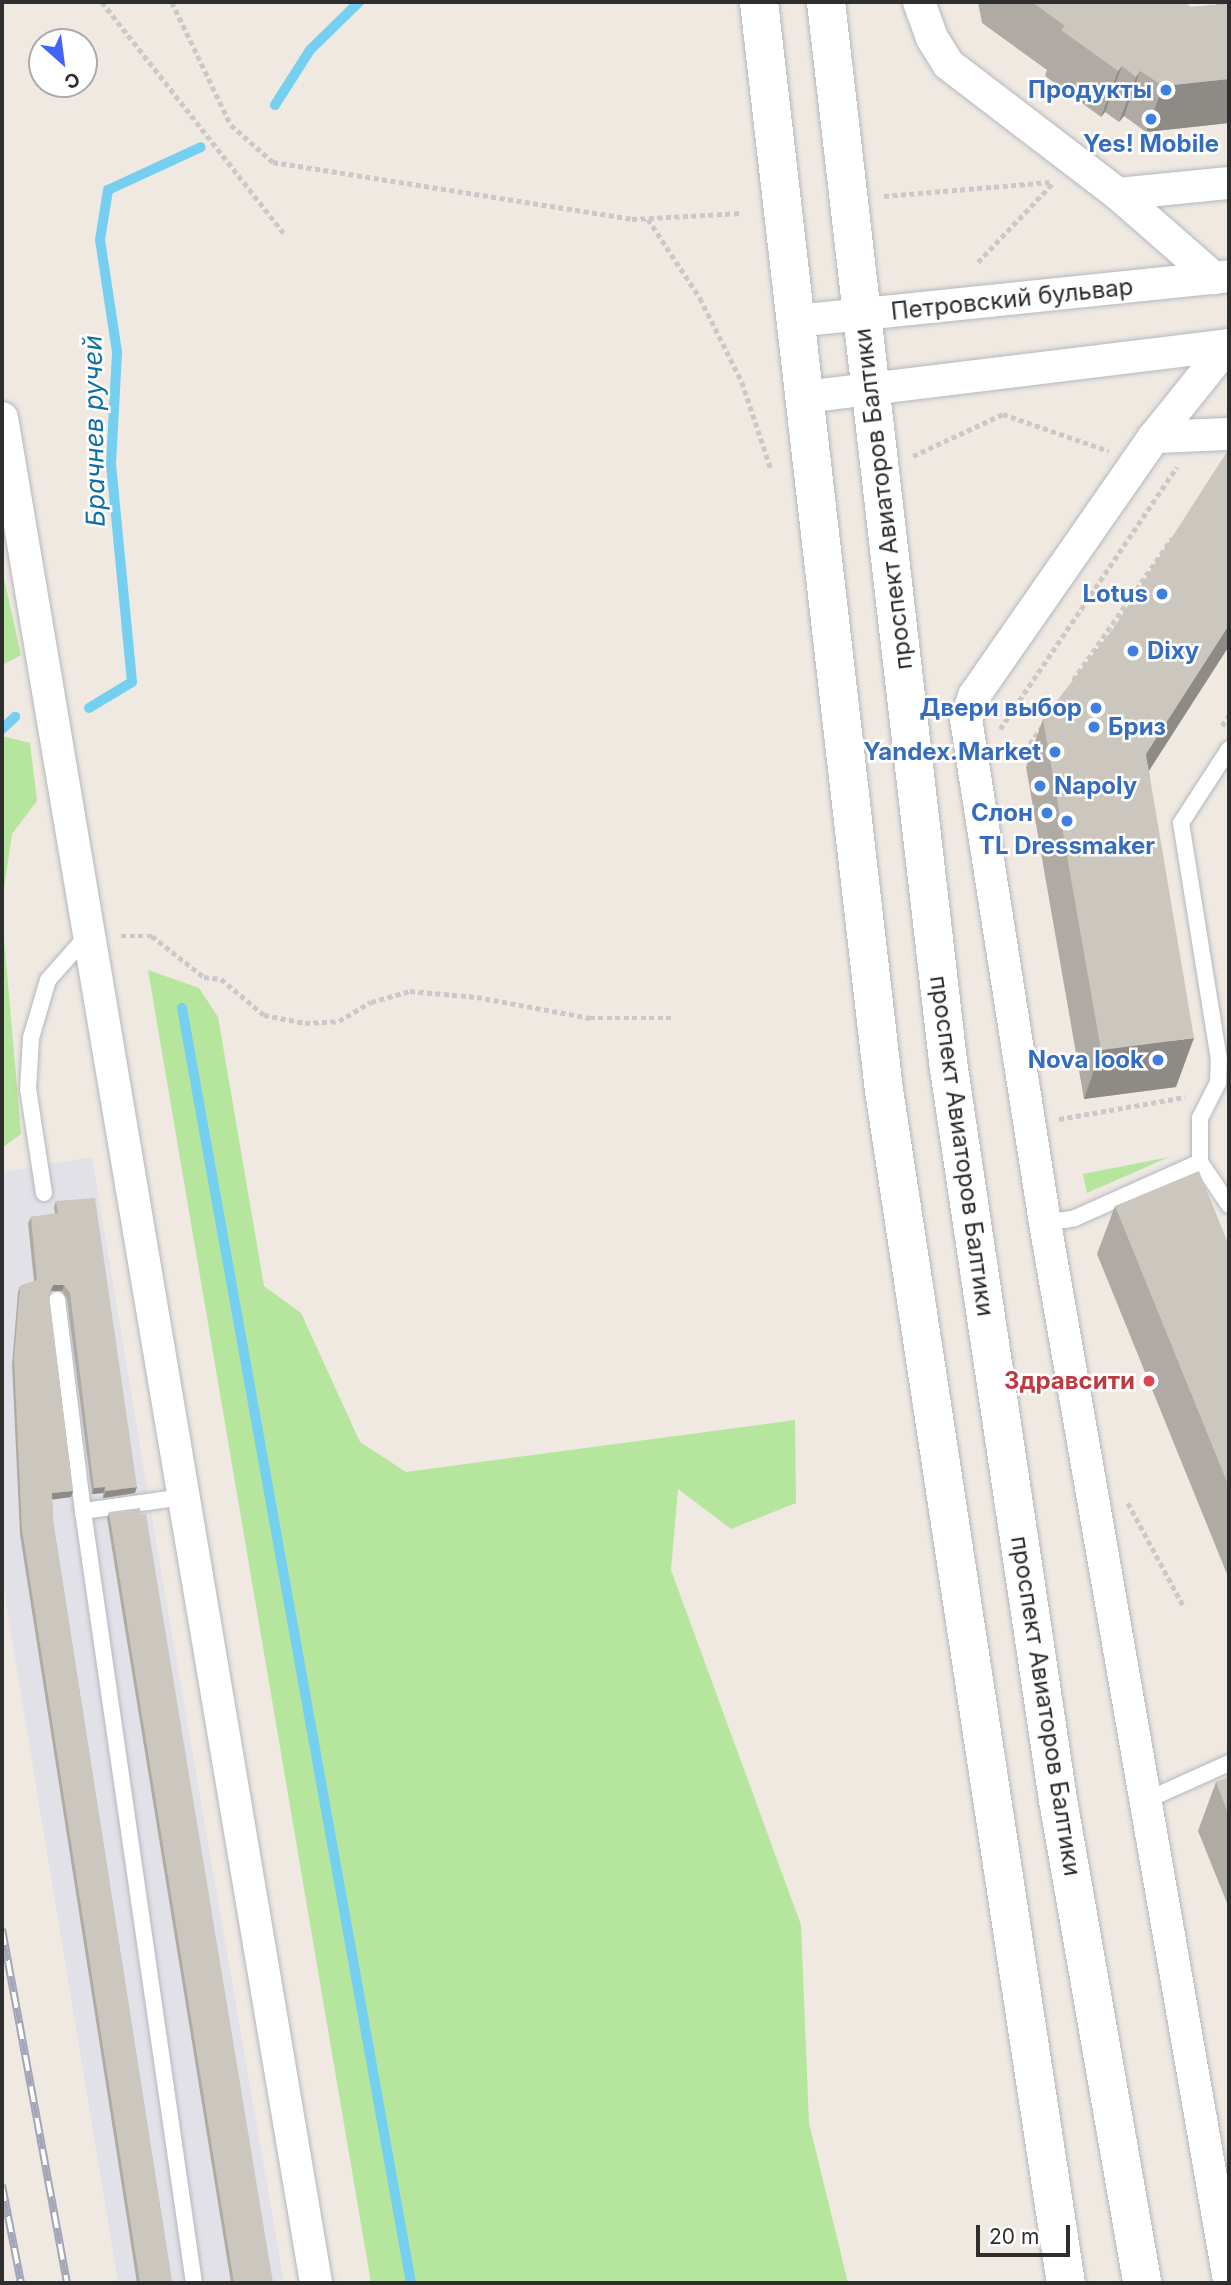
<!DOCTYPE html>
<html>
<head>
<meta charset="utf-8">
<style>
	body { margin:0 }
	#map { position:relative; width:1231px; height:2285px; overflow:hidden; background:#efe9e1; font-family:Inter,sans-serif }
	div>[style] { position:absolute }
	.industrial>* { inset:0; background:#e3e1e8 }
	.green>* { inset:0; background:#b6e59e }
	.stream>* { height:10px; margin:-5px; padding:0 5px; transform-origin:5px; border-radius:5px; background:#75cff0 }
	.path>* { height:4.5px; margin-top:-2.25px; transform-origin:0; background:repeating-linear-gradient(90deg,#c9c9c9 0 5px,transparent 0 8.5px) }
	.roads { filter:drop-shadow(0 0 2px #b4b7c1) drop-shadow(0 0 2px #b4b7c1) }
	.service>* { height:16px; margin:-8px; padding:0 8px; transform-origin:8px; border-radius:8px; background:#fff }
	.minor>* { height:32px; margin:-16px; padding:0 16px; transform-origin:16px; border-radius:16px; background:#fff }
	.tertiary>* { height:38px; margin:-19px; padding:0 19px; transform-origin:19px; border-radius:19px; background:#fff }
	.rail>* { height:8px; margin-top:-4px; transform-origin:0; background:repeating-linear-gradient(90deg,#fff 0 16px,#a3a6b8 0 32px); box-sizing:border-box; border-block:2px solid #a3a6b8 }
	.wall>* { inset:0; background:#afaba4 }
	.shaded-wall>* { inset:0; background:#8e8b86 }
	.building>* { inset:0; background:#cbc7bf }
	.dots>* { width:19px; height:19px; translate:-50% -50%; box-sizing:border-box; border:4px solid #fff; border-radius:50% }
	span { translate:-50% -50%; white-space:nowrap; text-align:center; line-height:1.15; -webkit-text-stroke:5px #fff; paint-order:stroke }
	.shop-label { font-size:24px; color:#366cbe; font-weight:700 }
	.right { translate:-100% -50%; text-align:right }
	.left { translate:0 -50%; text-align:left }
	.street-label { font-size:24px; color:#2e2e2e }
	.health-label { font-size:24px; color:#be3a42; font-weight:700 }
	.water-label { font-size:26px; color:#0d6fa3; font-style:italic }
	.frame { position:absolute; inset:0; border:4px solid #2e2e2e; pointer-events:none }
	.north { position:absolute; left:28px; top:28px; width:70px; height:70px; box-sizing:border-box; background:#fff; border:2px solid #ababab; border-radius:50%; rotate:152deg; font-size:19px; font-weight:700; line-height:28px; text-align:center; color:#2e2e2e }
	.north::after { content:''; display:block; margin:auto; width:24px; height:32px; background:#4264fb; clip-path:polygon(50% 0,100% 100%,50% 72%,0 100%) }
	.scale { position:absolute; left:976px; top:2225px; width:94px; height:32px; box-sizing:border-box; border:4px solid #2e2e2e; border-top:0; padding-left:9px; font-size:21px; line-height:24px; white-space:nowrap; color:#2e2e2e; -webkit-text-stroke:5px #fff; paint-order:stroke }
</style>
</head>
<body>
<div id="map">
	<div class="industrial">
		<div style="clip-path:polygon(92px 1157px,149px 1501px,284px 2283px,118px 2283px,2px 1579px,2px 1172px)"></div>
	</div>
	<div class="green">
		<div style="clip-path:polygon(2px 569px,21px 655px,2px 665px)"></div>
		<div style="clip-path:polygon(2px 736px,30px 743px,37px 801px,12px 834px,2px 902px)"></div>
		<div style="clip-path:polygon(2px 915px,21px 1134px,2px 1148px)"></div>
		<div style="clip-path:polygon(148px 970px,199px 988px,218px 1017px,264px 1286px,301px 1313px,360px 1442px,406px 1472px,795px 1420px,796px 1503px,731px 1529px,678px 1489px,671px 1570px,801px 1925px,809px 2123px,848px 2283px,371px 2283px)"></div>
		<div style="clip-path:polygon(1169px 1157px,1087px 1193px,1083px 1174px)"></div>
	</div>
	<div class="stream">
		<div style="left:275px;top:105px;width:65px;rotate:-57.5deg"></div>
		<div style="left:310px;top:50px;width:69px;rotate:-44.4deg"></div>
		<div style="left:89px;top:708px;width:50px;rotate:-31.2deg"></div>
		<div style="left:132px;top:682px;width:219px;rotate:-95.5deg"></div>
		<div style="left:111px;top:464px;width:112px;rotate:-86.9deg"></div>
		<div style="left:117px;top:352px;width:113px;rotate:-98.6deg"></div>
		<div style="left:100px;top:240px;width:51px;rotate:-80.9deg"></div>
		<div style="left:108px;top:190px;width:102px;rotate:-24.8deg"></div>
		<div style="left:2px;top:729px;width:18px;rotate:-43deg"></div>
		<div style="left:182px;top:1008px;width:1295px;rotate:79.82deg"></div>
	</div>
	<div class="path">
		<div style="left:102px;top:2px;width:294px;rotate:51.8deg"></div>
		<div style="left:172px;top:2px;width:136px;rotate:64.4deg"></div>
		<div style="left:231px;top:125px;width:56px;rotate:41.4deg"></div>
		<div style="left:273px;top:162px;width:363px;rotate:9deg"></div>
		<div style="left:632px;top:219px;width:110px;rotate:-3.1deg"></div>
		<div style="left:884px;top:196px;width:166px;rotate:-4.8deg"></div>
		<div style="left:648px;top:219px;width:95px;rotate:56.6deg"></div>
		<div style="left:700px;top:298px;width:94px;rotate:63.4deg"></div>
		<div style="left:742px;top:382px;width:92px;rotate:71.6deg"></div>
		<div style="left:978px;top:262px;width:108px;rotate:-46.5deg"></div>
		<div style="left:913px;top:456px;width:99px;rotate:-25deg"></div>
		<div style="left:1003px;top:414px;width:112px;rotate:19.2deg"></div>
		<div style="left:1073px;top:680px;width:173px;rotate:-55.1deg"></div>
		<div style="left:1222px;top:726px;width:13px;rotate:-58deg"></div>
		<div style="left:1000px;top:729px;width:316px;rotate:-56deg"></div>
		<div style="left:1020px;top:758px;width:40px;rotate:-55.1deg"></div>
		<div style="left:121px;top:936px;width:31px"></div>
		<div style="left:152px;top:936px;width:66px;rotate:38.3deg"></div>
		<div style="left:204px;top:977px;width:17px;rotate:7deg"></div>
		<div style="left:221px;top:979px;width:56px;rotate:39.9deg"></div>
		<div style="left:264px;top:1015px;width:42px;rotate:11deg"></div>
		<div style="left:305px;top:1023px;width:34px;rotate:-3deg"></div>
		<div style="left:339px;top:1021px;width:37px;rotate:-31deg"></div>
		<div style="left:371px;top:1002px;width:41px;rotate:-15.8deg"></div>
		<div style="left:410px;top:991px;width:67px;rotate:5.1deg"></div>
		<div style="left:477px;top:997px;width:115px;rotate:10.5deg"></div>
		<div style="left:590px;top:1018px;width:85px"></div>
		<div style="left:1059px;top:1119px;width:128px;rotate:-9.9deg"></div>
		<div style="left:1128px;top:1503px;width:118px;rotate:61.7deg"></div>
	</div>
	<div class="roads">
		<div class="service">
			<div style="left:1200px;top:1162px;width:52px;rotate:56deg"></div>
			<div style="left:44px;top:1193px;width:105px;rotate:-98.7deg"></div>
			<div style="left:28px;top:1089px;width:51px;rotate:-86.6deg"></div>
			<div style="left:31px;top:1038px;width:60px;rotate:-73.7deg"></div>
			<div style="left:48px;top:980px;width:59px;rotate:-48.4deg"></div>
			<div style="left:1045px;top:1223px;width:30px;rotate:-9deg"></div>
			<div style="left:1075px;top:1218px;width:137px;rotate:-24.1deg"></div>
			<div style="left:1200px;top:1162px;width:44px;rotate:-90deg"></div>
			<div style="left:1200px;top:1118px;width:39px;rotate:-63deg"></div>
			<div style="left:1218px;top:1083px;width:23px;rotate:-88deg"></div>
			<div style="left:1219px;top:1060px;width:240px;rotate:-99.1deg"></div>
			<div style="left:1181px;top:823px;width:88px;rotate:-57deg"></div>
			<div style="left:57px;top:1300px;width:213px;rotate:83deg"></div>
			<div style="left:183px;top:1497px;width:101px;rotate:172deg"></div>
			<div style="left:83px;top:1511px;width:780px;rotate:81.82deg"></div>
			<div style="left:1147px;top:1800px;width:90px;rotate:-24.3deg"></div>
		</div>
		<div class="minor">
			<div style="left:919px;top:2px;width:38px;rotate:70deg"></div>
			<div style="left:932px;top:38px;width:31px;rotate:58deg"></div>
			<div style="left:948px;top:64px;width:214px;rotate:37.4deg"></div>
			<div style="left:1118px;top:194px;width:128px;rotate:41.2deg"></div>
			<div style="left:1118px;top:194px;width:112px;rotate:-5.7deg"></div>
			<div style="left:796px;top:321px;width:435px;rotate:-5.9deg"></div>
			<div style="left:1228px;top:345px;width:118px;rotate:128.8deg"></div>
			<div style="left:1154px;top:437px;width:315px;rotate:124.8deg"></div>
			<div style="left:974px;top:696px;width:24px;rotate:109deg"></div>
			<div style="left:966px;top:719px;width:510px;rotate:81.09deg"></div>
			<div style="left:1045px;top:1223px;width:1073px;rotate:80.13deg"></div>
			<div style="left:805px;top:397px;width:427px;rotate:-7deg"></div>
			<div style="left:2px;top:418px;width:1891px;rotate:80.44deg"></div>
			<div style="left:1154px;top:437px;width:75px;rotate:-2.3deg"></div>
		</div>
		<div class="tertiary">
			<div style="left:759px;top:2px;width:1095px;rotate:83.45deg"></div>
			<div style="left:884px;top:1090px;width:1207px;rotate:81.33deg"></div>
			<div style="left:826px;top:2px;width:1067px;rotate:83.43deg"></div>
			<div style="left:948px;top:1062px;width:746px;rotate:81.52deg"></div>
			<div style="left:1058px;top:1800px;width:490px;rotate:80.1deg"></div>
		</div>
	</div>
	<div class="rail">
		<div style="left:2px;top:1929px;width:360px;rotate:79.6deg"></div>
		<div style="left:2px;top:2185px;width:100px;rotate:79deg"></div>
	</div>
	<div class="wall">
		<div style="clip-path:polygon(978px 2px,1183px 2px,1191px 7px,1216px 5px,1217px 2px,1229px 2px,1229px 123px,1146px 132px,1124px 116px,1119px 122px,1105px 112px,1101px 117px,1045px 76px,1047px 70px,982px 23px)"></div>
		<div style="clip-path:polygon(1229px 449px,1229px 646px,1149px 771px,1176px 1087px,1084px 1099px,1026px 767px,1043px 719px,1114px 628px)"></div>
		<div style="clip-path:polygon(56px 1201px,135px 1493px,103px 1498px,103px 1493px,92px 1494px,67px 1299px,62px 1291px,51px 1291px,49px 1296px,73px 1491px,71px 1497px,52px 1499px,53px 1521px,172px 2283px,137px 2283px,20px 1535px,12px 1365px,18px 1292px,20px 1286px,34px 1281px,28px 1223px,31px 1217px,55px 1214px,54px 1207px)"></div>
		<div style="clip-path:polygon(1115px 1206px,1229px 1246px,1229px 1579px,1097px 1254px)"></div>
		<div style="clip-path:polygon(109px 1512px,273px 2283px,231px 2283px,107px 1518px)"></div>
		<div style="clip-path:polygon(1229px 1777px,1229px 1908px,1198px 1831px,1216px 1782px)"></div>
	</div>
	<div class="shaded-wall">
		<div style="clip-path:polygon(1122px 66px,1105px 112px,1101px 117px,1118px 71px)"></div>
		<div style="clip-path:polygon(1140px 71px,1124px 116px,1119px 122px,1136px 77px)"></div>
		<div style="clip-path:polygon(1229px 79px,1229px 123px,1146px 132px,1163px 86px)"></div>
		<div style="clip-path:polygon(1229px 625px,1229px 646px,1128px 803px,1146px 754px)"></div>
		<div style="clip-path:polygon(1194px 1038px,1176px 1087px,1084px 1099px,1101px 1050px)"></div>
		<div style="clip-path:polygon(53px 1285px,64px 1285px,62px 1291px,51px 1291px,47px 1301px)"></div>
		<div style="clip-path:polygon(105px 1487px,103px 1493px,92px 1494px,94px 1488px)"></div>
		<div style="clip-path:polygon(137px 1487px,135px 1493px,103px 1498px,106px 1491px)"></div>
		<div style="clip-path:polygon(73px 1491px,71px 1497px,50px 1500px,52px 1493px)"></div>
	</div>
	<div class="building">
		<div style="clip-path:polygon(1032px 2px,1183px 2px,1191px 7px,1225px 4px,1224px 2px,1229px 2px,1229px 79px,1163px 86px,1140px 71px,1136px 77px,1122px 66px,1118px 71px,1061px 30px,1065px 26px)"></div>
		<div style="clip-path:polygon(1229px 449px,1229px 625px,1146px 754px,1194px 1038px,1101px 1050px,1043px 719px,1114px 628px)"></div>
		<div style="clip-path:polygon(1199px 1171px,1229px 1246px,1229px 1487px,1115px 1206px)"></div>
		<div style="clip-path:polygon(95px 1198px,137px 1487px,106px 1491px,105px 1487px,94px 1488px,70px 1293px,64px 1285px,53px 1285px,49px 1295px,73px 1491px,52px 1493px,53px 1521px,172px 2283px,140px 2283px,22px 1529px,14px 1359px,20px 1286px,37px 1280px,31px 1217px,58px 1213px,56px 1201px)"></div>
		<div style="clip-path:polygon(140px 1508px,141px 1515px,146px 1514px,273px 2283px,234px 2283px,109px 1512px)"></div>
		<div style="clip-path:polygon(1229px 1777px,1229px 1816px,1216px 1782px)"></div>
	</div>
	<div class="dots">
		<div style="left:1166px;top:90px;background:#3f7fe0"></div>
		<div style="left:1151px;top:119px;background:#3f7fe0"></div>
		<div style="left:1162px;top:594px;background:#3f7fe0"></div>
		<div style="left:1133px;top:651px;background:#3f7fe0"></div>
		<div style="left:1096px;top:708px;background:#3f7fe0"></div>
		<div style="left:1094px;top:727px;background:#3f7fe0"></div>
		<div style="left:1055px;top:752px;background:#3f7fe0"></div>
		<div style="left:1040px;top:786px;background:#3f7fe0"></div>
		<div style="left:1047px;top:813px;background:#3f7fe0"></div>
		<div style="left:1067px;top:821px;background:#3f7fe0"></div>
		<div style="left:1158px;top:1060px;background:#3f7fe0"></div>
		<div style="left:1149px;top:1381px;background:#e0444e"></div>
	</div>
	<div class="shop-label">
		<span class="right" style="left:1152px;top:90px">Продукты</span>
		<span style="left:1151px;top:144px">Yes! Mobile</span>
		<span class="right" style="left:1148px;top:594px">Lotus</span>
		<span class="left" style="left:1147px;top:651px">Dixy</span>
		<span class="right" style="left:1082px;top:708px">Двери выбор</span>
		<span class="left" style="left:1108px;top:727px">Бриз</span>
		<span class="right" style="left:1041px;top:752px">Yandex.Market</span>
		<span class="left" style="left:1054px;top:786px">Napoly</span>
		<span class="right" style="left:1033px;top:813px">Слон</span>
		<span style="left:1067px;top:846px">TL Dressmaker</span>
		<span class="right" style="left:1144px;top:1060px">Nova look</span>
	</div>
	<div class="street-label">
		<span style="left:1012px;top:299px;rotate:-6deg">Петровский бульвар</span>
		<span style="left:883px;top:499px;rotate:-97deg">проспект Авиаторов Балтики</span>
		<span style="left:962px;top:1146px;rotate:82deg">проспект Авиаторов Балтики</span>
		<span style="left:1046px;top:1706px;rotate:81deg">проспект Авиаторов Балтики</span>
	</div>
	<div class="health-label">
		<span class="right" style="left:1135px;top:1381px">Здравсити</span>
	</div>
	<div class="water-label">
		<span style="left:94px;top:431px;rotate:-91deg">Брачнев ручей</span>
	</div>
	<div class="frame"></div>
	<div class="north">С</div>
	<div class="scale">20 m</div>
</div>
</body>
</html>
